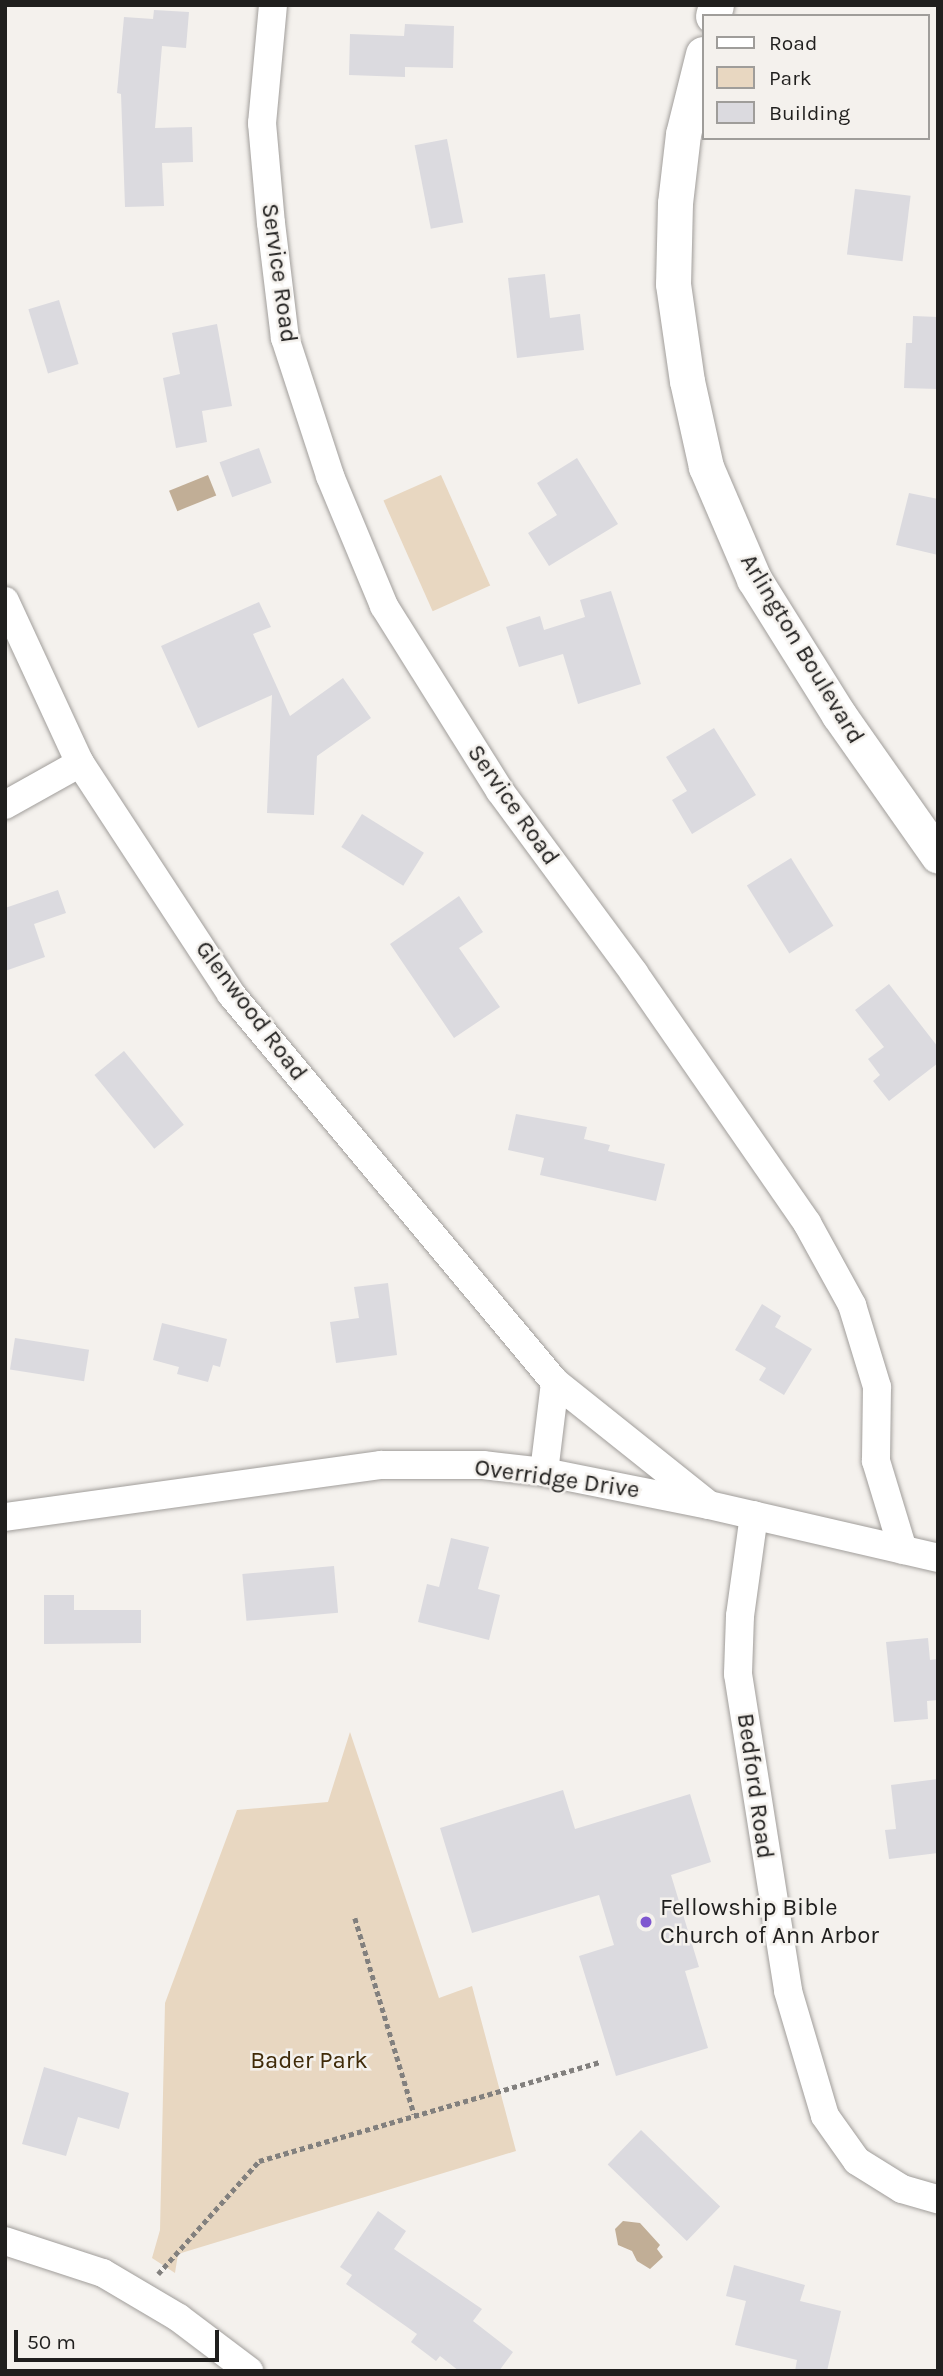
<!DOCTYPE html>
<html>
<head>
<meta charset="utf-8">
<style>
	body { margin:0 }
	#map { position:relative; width:943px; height:2376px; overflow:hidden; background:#f4f1ed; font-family:Karla,sans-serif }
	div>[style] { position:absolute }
	.green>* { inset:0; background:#e8d7c1; transform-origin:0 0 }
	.water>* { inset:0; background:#c1ae96; transform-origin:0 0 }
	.building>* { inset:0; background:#dbdadf; transform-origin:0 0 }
	.path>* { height:4.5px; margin-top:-2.25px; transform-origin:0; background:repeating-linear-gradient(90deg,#82807e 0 5px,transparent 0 8.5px) }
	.roads { filter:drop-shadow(0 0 2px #a19e9b) drop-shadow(0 0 2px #a19e9b) }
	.minor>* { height:28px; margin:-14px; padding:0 14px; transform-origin:14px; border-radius:14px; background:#fff }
	.tertiary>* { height:35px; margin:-17.5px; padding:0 17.5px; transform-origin:17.5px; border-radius:17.5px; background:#fff }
	.dots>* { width:19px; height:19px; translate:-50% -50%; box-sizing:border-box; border:4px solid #f4f1ed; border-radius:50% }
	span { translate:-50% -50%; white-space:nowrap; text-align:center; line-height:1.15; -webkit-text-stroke:5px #f4f1ed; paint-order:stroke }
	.street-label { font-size:24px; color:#201f1e }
	.poi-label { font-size:24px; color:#201f1e }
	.left { translate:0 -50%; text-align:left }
	.park-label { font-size:24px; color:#3f2a08 }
	.frame { position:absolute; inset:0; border:7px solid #201f1e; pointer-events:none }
	.legend { position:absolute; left:702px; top:14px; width:228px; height:126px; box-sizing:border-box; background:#f4f1ed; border:2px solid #9f9d9a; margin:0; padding:9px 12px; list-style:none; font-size:21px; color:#201f1e }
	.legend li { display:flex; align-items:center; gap:14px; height:35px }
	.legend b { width:35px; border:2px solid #9f9d9a }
	.scale { position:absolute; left:14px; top:2330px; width:205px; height:32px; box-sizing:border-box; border:4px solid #201f1e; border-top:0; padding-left:9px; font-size:21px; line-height:24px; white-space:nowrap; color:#201f1e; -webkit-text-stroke:5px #f4f1ed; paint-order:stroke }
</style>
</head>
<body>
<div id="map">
	<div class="green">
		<div style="left:441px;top:475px;width:121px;height:63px;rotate:66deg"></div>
		<div style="clip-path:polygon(350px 1732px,439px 1998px,472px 1986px,516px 2151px,178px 2254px,175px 2273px,152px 2258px,160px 2230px,165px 2003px,237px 1810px,328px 1802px)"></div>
	</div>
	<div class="water">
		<div style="left:208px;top:475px;width:22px;height:42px;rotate:68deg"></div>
		<div style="clip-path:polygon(623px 2221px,640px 2223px,660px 2245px,657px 2249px,663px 2257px,650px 2269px,637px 2261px,632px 2251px,618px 2245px,615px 2229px)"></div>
	</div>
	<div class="building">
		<div style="clip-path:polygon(154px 10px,189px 12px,186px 48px,162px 46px,155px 128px,192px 127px,193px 162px,162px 163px,164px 206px,125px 207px,121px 94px,117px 93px,124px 17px,153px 19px)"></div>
		<div style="clip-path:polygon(405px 24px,454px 26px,453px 68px,405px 67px,405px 77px,349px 75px,350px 34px,404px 36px)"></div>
		<div style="left:447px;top:139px;width:85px;height:33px;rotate:79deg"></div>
		<div style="left:855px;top:189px;width:56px;height:66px;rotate:7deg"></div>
		<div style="clip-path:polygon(545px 274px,550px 318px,580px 314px,584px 350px,517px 358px,508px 278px)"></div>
		<div style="left:59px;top:300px;width:67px;height:32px;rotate:73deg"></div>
		<div style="clip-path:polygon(913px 316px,938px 317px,938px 389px,904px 388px,906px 343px,912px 343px)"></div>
		<div style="clip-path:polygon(217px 324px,232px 406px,202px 411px,207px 442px,176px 448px,163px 378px,180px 374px,172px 333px)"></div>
		<div style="left:259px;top:448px;width:37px;height:42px;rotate:70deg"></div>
		<div style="clip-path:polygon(577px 458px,618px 524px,549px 566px,528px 533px,557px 515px,537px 483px)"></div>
		<div style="clip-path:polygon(909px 493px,938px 499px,938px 555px,896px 545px)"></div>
		<div style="clip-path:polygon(611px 591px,641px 684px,578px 704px,563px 654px,519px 667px,506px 627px,540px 616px,544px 630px,585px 617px,580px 600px)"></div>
		<div style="clip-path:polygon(259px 602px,271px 627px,253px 634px,290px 716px,343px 678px,371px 718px,317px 756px,314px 815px,267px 813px,272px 695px,198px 728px,161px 646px)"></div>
		<div style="clip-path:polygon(714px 728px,756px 795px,692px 834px,672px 800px,687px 791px,666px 757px)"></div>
		<div style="left:362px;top:814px;width:73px;height:39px;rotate:32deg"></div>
		<div style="left:791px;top:858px;width:80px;height:52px;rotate:58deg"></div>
		<div style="clip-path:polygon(58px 890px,66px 913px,34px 924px,45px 957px,5px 971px,5px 908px)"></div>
		<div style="clip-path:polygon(459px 896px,483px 932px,459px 948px,500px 1007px,454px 1038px,390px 944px)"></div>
		<div style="clip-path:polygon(889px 984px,938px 1047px,938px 1063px,889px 1101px,873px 1081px,880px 1075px,868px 1059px,884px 1047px,855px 1010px)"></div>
		<div style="left:124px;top:1051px;width:95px;height:38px;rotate:51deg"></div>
		<div style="clip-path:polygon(516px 1114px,587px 1127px,584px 1139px,610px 1145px,608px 1151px,665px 1164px,656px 1201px,540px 1175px,544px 1158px,508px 1150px)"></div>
		<div style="clip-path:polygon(388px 1283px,397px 1355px,336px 1363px,330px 1322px,359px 1318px,354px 1287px)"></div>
		<div style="clip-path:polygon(762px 1304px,781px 1316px,775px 1327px,812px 1349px,784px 1395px,759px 1380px,766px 1368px,735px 1350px)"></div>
		<div style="clip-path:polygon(162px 1323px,227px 1339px,220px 1367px,213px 1365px,208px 1382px,177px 1374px,179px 1367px,153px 1360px)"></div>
		<div style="left:15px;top:1338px;width:75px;height:32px;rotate:9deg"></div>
		<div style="clip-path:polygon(451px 1538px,489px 1547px,478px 1589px,500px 1595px,489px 1640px,418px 1622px,427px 1584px,439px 1587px)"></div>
		<div style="left:334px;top:1566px;width:47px;height:92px;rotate:85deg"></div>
		<div style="clip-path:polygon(44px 1595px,74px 1595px,74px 1610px,141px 1610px,141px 1643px,44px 1644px)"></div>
		<div style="clip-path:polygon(928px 1638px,930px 1660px,938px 1659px,938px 1700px,927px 1701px,928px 1719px,894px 1722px,886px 1642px)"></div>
		<div style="clip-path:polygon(938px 1779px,938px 1853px,889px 1859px,885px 1830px,896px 1829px,891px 1785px)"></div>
		<div style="clip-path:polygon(563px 1790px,575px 1829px,690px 1794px,711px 1862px,671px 1875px,699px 1967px,685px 1971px,708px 2048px,616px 2076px,579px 1956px,614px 1945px,599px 1895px,472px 1933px,440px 1828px)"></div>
		<div style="clip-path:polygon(44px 2067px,129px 2093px,119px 2129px,78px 2117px,66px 2156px,22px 2144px)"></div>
		<div style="left:641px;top:2130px;width:110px;height:48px;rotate:44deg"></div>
		<div style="clip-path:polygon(378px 2211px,406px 2231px,394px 2249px,482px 2309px,473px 2321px,513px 2352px,499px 2371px,459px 2371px,440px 2356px,436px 2361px,411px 2342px,417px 2334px,346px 2284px,352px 2275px,340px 2267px)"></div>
		<div style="clip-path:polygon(734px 2265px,805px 2285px,800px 2301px,841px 2311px,827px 2371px,795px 2371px,797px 2360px,735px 2345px,746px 2301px,726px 2296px)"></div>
	</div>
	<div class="path">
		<div style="left:355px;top:1918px;width:205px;rotate:73.2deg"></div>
		<div style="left:158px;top:2274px;width:152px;rotate:-48.2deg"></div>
		<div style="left:259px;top:2161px;width:354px;rotate:-16.2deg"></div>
	</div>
	<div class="roads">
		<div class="minor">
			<div style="left:273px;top:5px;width:119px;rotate:95.3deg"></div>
			<div style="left:262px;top:123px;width:100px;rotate:84.9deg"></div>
			<div style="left:271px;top:223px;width:116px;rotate:83.1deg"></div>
			<div style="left:285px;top:338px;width:145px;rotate:71.9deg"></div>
			<div style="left:330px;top:476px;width:141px;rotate:67.4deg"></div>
			<div style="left:384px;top:606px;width:218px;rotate:57.9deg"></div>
			<div style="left:500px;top:791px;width:226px;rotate:53.6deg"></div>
			<div style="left:634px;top:973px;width:304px;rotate:55.3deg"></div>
			<div style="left:807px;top:1223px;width:94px;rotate:61.2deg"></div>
			<div style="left:852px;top:1305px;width:86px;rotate:73deg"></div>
			<div style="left:877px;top:1387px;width:74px;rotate:90.8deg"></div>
			<div style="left:876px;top:1461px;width:93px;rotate:73.1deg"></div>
			<div style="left:5px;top:601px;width:179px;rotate:65.2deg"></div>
			<div style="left:80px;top:763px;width:276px;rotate:56.8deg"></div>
			<div style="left:231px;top:994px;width:505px;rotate:50.14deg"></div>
			<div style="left:555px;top:1382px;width:197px;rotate:38.6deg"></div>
			<div style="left:5px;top:805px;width:86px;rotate:-29.2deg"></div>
			<div style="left:544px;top:1472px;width:91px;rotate:-83deg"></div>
			<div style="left:754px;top:1515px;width:102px;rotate:97.9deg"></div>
			<div style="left:740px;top:1616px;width:58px;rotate:92deg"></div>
			<div style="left:738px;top:1674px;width:321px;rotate:81deg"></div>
			<div style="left:788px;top:1991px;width:130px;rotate:73.5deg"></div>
			<div style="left:825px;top:2116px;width:55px;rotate:54.6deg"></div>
			<div style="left:857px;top:2161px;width:53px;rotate:31.9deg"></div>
			<div style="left:902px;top:2189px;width:37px;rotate:16deg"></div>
			<div style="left:5px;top:1517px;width:380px;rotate:-7.9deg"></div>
			<div style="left:381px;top:1465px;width:102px"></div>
			<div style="left:483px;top:1465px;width:61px;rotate:6.5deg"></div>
			<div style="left:544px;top:1472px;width:168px;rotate:11.3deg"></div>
			<div style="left:709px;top:1505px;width:235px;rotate:13deg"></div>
			<div style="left:5px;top:2241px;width:103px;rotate:18.1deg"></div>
			<div style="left:103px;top:2273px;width:88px;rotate:30.6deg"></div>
			<div style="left:179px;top:2318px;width:88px;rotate:37.1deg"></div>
		</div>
		<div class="tertiary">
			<div style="left:713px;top:16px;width:11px;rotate:-75deg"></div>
			<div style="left:703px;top:54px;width:82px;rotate:104deg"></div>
			<div style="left:683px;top:134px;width:69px;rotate:96.6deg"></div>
			<div style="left:675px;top:203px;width:81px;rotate:91.4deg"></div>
			<div style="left:673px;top:284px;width:98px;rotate:81.8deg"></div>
			<div style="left:687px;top:381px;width:88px;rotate:77.5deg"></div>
			<div style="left:706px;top:467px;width:122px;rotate:66.8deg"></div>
			<div style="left:754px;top:579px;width:160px;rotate:58deg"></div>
			<div style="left:839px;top:715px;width:172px;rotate:54.9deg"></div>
		</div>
	</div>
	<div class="dots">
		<div style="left:646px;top:1922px;background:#7f57d0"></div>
	</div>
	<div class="street-label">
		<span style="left:279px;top:273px;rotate:82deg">Service Road</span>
		<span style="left:802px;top:649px;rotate:59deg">Arlington Boulevard</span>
		<span style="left:513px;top:805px;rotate:55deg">Service Road</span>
		<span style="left:251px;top:1011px;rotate:53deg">Glenwood Road</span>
		<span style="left:557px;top:1479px;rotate:8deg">Overridge Drive</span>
		<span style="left:755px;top:1786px;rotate:82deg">Bedford Road</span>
	</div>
	<div class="poi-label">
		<span class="left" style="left:660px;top:1922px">Fellowship Bible<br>Church of Ann Arbor</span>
	</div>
	<div class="park-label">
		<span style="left:309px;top:2061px">Bader Park</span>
	</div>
	<div class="frame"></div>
	<ul class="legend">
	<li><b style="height:9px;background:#fff"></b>Road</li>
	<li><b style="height:19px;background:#e8d7c1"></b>Park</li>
	<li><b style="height:19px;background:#dbdadf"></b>Building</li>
	</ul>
	<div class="scale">50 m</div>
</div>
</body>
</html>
